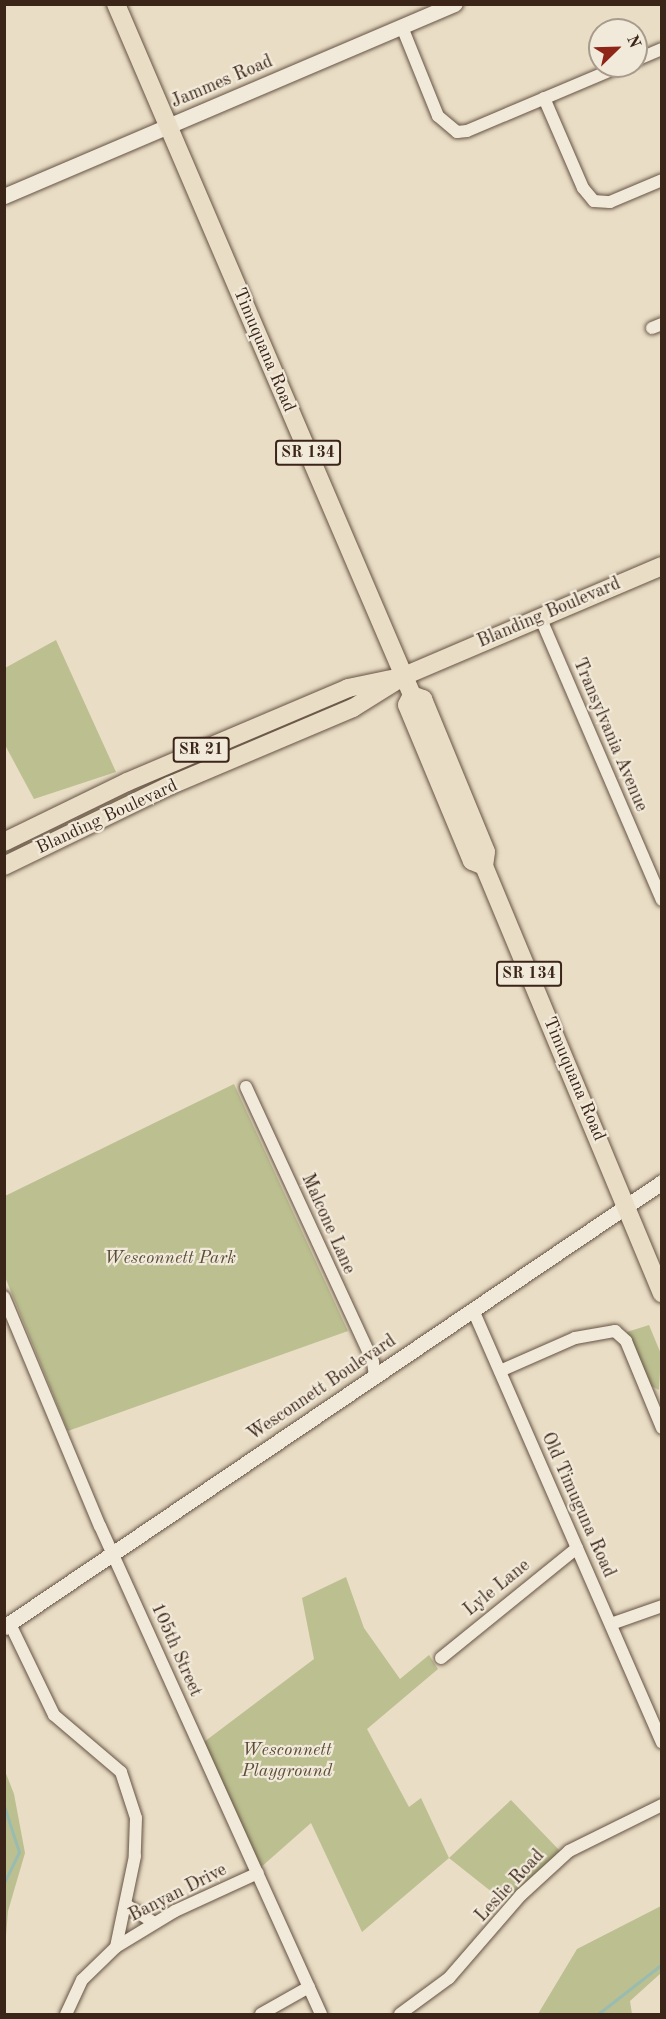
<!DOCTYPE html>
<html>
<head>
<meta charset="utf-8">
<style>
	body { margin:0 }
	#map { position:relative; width:666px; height:2019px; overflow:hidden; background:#e9ddc5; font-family:"Old Standard TT",serif }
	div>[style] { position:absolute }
	.green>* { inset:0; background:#bcbf90 }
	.stream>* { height:3px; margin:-1.5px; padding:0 1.5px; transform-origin:1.5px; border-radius:1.5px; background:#98bcb1 }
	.roads { filter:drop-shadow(0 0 2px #665344) drop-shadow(0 0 2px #665344) }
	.minor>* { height:12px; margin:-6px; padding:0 6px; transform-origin:6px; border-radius:6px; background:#f1e9d9 }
	.tertiary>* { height:15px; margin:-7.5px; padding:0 7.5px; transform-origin:7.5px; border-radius:7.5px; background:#f1e9d9 }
	.primary>* { height:18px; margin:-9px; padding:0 9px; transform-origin:9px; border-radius:9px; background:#e9ddc5 }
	span { translate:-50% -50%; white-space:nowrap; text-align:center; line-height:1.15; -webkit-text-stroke:4.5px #f1e9d9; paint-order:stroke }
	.shield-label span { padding:2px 4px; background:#f1e9d9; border:2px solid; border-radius:4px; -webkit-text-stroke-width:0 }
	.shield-label { font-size:16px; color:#3b2519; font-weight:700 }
	.street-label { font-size:18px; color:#3b2519 }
	.park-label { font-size:18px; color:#5b4c37; font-style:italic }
	.frame { position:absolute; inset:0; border:6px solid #3b2519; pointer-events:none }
	.north { position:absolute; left:588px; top:18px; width:60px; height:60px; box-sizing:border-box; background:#f1e9d9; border:2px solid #a89b8c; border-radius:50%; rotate:67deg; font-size:16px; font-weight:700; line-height:24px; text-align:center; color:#3b2519 }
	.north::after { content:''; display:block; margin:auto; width:21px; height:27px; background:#8f2418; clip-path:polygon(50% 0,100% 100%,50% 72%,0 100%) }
</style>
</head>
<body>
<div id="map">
	<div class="green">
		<div style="clip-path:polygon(56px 640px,116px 772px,34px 799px,5px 745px,5px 668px)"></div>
		<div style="clip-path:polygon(234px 1084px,348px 1331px,68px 1431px,5px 1277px,5px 1196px)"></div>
		<div style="clip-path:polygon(649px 1325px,661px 1354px,659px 1390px,651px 1386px,627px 1332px)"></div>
		<div style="clip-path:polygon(346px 1577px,364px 1628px,400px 1679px,429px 1655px,438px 1669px,367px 1729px,409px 1807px,421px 1798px,449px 1858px,511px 1800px,560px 1851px,507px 1904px,449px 1858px,362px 1932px,311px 1823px,260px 1868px,204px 1742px,314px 1659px,302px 1598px)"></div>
		<div style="clip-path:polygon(5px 1771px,14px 1794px,25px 1853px,8px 1911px,5px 1948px)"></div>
		<div style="clip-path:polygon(661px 1906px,661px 1973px,630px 2001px,632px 2014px,538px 2014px,577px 1949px)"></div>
	</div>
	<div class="stream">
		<div style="left:4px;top:1806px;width:48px;rotate:71.9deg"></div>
		<div style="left:19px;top:1852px;width:34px;rotate:116deg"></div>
		<div style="left:598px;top:2014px;width:81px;rotate:-38deg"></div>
	</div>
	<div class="roads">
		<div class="minor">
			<div style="left:402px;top:27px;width:96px;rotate:68deg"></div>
			<div style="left:438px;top:116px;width:25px;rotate:40deg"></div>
			<div style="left:457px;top:132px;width:10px;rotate:-6deg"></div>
			<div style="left:467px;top:131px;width:167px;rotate:-22.9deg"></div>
			<div style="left:636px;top:60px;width:28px;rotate:-23deg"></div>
			<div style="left:544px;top:98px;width:98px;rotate:66.6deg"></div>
			<div style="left:583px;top:188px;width:17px;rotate:50deg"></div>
			<div style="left:594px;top:201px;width:16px;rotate:4deg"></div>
			<div style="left:610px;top:202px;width:56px;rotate:-22.9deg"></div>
			<div style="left:652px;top:328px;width:11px;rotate:-22deg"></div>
			<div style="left:540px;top:617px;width:308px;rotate:66.7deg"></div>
			<div style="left:246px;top:1087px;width:303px;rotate:65.2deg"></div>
			<div style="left:373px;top:1362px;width:14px;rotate:82deg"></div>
			<div style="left:4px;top:1297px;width:248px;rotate:67.3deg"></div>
			<div style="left:100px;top:1526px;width:536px;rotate:65.64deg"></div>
			<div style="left:473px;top:1310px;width:472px;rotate:66.4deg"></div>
			<div style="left:500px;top:1371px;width:82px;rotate:-23.7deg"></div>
			<div style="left:575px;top:1338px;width:41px;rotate:-9.9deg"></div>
			<div style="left:615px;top:1331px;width:15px;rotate:42deg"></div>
			<div style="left:626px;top:1341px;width:94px;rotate:67.5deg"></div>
			<div style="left:10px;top:1624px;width:101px;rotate:64.2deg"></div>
			<div style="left:54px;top:1715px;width:88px;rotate:40.4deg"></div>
			<div style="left:121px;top:1772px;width:48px;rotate:71.9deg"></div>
			<div style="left:136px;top:1818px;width:38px;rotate:92deg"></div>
			<div style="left:135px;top:1856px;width:93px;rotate:101.8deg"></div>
			<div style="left:116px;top:1947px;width:47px;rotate:135.9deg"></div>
			<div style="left:82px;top:1980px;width:38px;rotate:115deg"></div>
			<div style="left:611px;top:1624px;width:54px;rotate:-19.4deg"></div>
			<div style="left:441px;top:1658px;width:175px;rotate:-39deg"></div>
			<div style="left:128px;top:1906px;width:30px;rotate:33deg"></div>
			<div style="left:116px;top:1947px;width:69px;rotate:-31.4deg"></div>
			<div style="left:175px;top:1911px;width:91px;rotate:-24.6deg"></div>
			<div style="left:261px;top:2014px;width:55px;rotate:-29.4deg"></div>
			<div style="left:400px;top:2014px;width:61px;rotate:-36.3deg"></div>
			<div style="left:449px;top:1978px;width:110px;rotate:-49.1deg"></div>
			<div style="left:521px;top:1895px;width:65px;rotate:-42.5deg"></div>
			<div style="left:569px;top:1851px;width:104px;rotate:-26.3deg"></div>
		</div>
		<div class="tertiary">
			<div style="left:4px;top:196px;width:490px;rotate:-23.1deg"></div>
			<div style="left:4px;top:1627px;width:794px;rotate:-34.07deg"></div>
		</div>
		<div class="primary">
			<div style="left:116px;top:4px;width:752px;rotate:66.81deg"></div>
			<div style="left:412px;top:695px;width:12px;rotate:20deg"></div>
			<div style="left:423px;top:699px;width:165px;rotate:67.6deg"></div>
			<div style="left:486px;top:852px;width:14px;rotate:98deg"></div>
			<div style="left:484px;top:866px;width:463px;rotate:67.4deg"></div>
			<div style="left:412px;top:695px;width:11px;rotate:117deg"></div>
			<div style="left:407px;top:705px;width:169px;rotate:67.4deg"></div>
			<div style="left:472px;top:861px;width:13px;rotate:23deg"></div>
			<div style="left:4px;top:842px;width:137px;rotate:-26deg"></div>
			<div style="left:127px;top:782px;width:240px;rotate:-23deg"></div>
			<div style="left:348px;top:688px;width:44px;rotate:-11.8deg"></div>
			<div style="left:4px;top:866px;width:183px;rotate:-25.9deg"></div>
			<div style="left:169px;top:786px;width:200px;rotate:-23deg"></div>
			<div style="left:353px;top:708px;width:60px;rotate:-32.1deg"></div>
			<div style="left:404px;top:676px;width:280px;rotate:-23.1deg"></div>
		</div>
	</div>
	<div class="shield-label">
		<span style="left:308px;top:453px">SR 134</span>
		<span style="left:201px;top:750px">SR 21</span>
		<span style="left:529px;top:974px">SR 134</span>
	</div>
	<div class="street-label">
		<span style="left:222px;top:82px;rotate:-23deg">Jammes Road</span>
		<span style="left:264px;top:350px;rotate:67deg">Timuquana Road</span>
		<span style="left:549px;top:613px;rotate:-23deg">Blanding Boulevard</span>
		<span style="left:610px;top:735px;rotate:67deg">Transylvania Avenue</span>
		<span style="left:107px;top:817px;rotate:-25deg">Blanding Boulevard</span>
		<span style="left:574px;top:1079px;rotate:67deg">Timuquana Road</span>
		<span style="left:328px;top:1224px;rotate:66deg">Malcone Lane</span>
		<span style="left:322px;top:1388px;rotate:-34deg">Wesconnett Boulevard</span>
		<span style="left:578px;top:1505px;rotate:66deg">Old Timuguna Road</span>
		<span style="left:497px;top:1588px;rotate:-39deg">Lyle Lane</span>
		<span style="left:176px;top:1650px;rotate:66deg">105th Street</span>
		<span style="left:510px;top:1886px;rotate:-47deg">Leslie Road</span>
		<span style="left:178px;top:1893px;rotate:-27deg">Banyan Drive</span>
	</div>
	<div class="park-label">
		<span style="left:170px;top:1258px">Wesconnett Park</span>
		<span style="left:287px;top:1761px">Wesconnett<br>Playground</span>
	</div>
	<div class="frame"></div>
	<div class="north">N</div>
</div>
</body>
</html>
